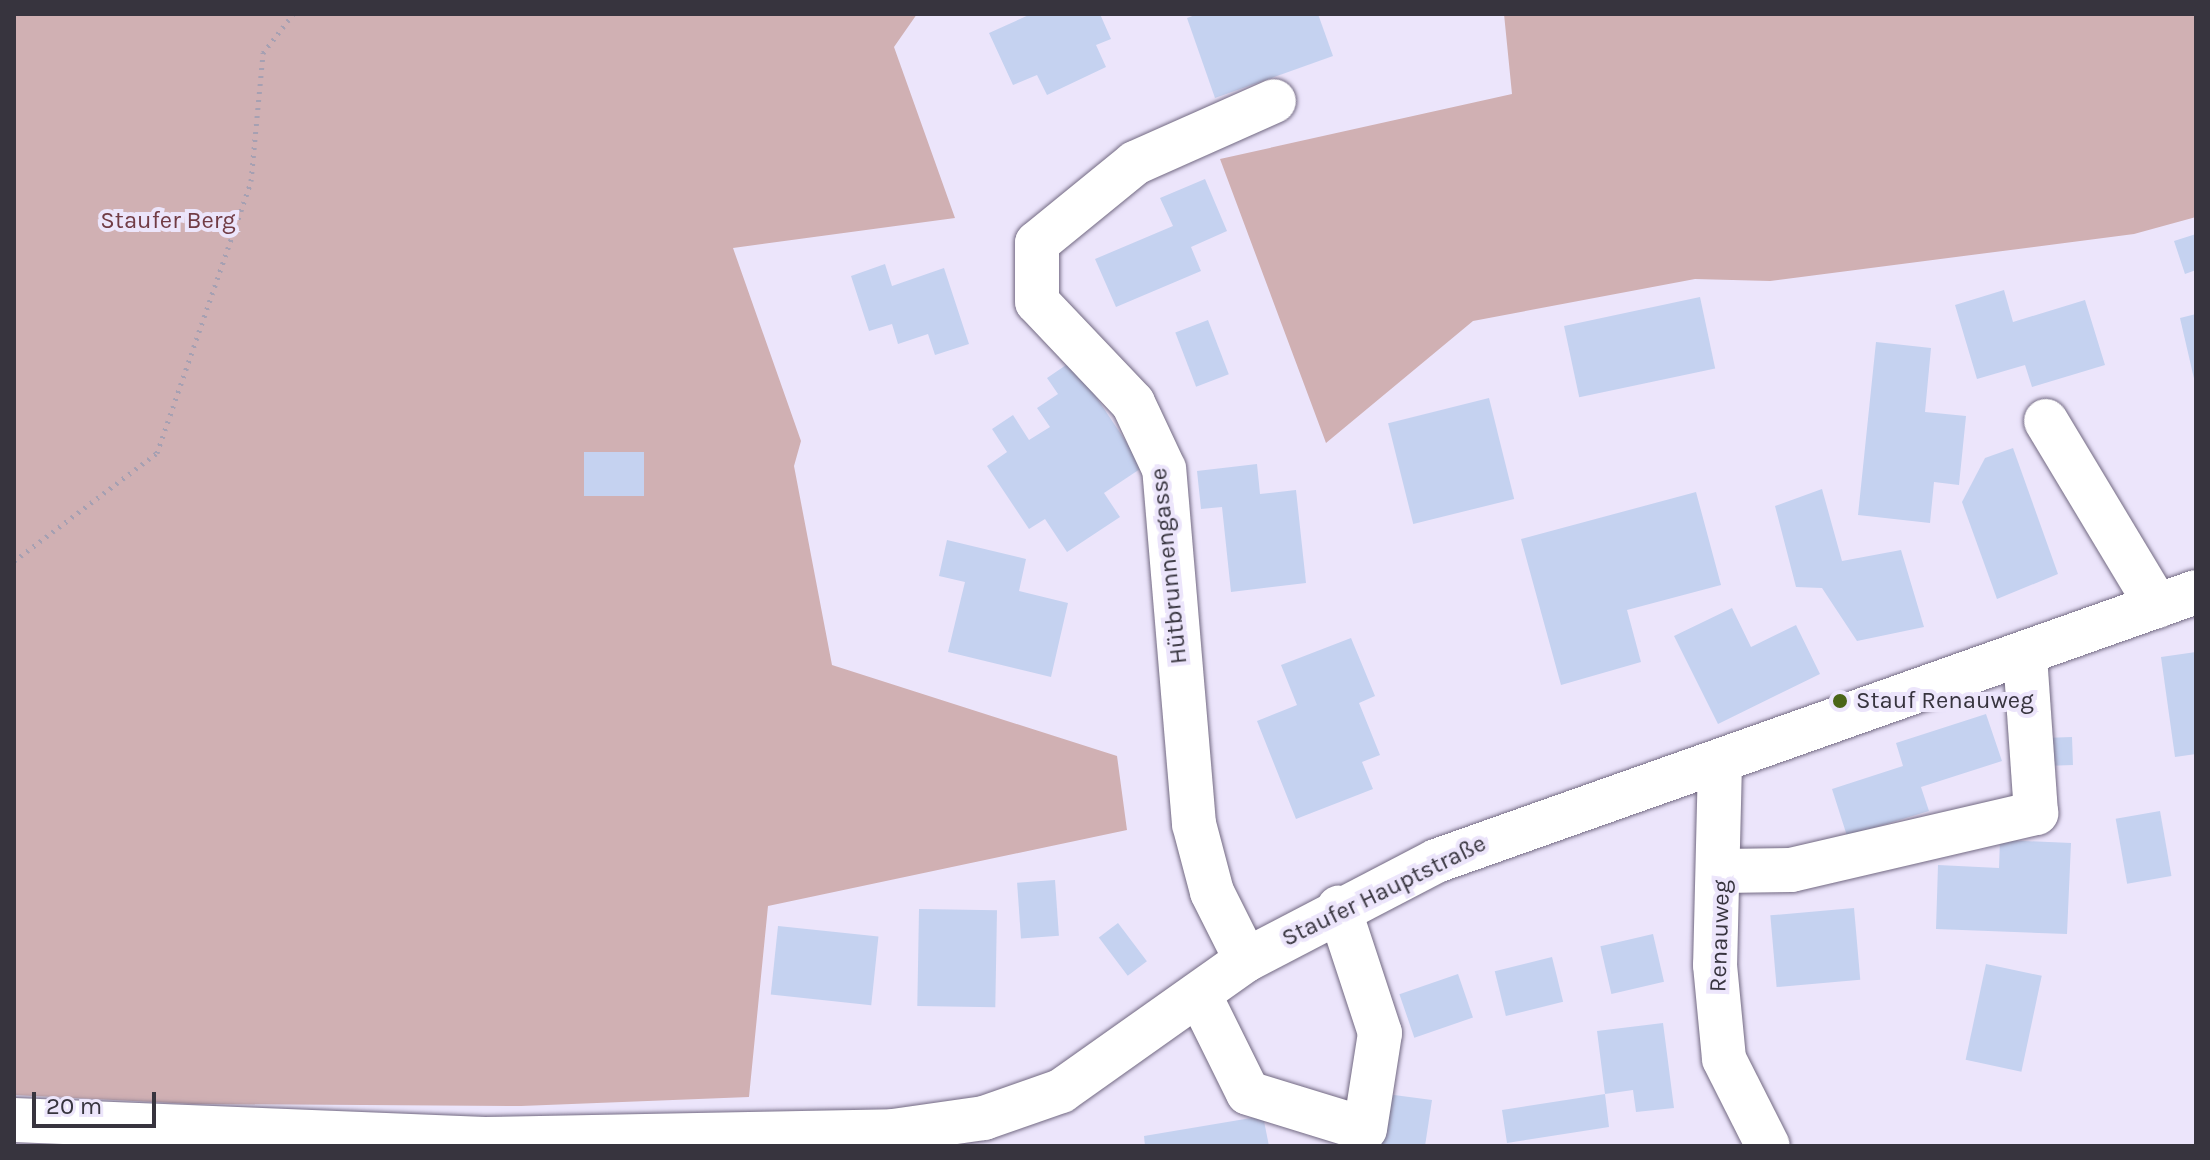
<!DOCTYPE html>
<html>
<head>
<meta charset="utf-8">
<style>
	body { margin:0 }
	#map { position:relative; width:2210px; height:1160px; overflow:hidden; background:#ece5fb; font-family:Karla,sans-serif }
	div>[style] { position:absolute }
	.green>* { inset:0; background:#d0b0b3 }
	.building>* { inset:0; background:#c5d2f0; transform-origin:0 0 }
	.path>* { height:5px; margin-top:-2.5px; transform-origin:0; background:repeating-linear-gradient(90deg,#a6a0b2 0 2px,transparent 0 8px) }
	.roads { filter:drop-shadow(0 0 2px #726982) drop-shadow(0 0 2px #726982) }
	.minor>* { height:44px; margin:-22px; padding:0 22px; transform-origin:22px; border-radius:22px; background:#fff }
	.dots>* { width:22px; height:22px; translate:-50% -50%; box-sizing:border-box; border:4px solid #ece5fb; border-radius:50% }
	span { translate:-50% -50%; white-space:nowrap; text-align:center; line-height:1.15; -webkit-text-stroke:8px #ece5fb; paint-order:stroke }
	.park-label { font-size:24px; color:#713c45 }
	.street-label { font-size:24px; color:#37343e }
	.poi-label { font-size:24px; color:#37343e }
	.left { translate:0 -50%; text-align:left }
	.frame { position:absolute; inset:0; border:16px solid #37343e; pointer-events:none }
	.scale { position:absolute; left:32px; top:1092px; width:124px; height:36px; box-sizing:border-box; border:4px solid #37343e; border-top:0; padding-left:10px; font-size:24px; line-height:28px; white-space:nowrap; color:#37343e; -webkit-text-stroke:6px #ece5fb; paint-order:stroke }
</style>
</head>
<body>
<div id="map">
	<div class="green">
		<div style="clip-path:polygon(14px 14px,917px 14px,894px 47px,955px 218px,733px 248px,801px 441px,794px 466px,832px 665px,1117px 756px,1127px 830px,768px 906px,749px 1097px,521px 1106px,193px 1104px,14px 1095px)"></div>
		<div style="clip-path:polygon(1504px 14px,2196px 14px,2196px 217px,2134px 234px,1770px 281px,1695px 279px,1473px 321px,1326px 443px,1220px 159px,1512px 94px)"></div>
	</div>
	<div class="building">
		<div style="clip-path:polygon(1031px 14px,1100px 14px,1111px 39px,1096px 45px,1106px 67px,1047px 95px,1037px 75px,1013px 85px,989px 33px)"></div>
		<div style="clip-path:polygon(1198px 14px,1318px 14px,1333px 56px,1215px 98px,1187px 18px)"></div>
		<div style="clip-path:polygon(1205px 179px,1227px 231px,1191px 247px,1201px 271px,1116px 307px,1095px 259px,1173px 226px,1160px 198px)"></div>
		<div style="clip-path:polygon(2196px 234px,2196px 270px,2185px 274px,2174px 241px)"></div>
		<div style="clip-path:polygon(885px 264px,892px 286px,944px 268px,969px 344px,935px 355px,928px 334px,898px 344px,892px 324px,869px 331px,851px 276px)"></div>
		<div style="clip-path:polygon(2004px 290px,2013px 322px,2085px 300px,2105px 365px,2032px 387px,2025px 365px,1977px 379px,1955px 305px)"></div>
		<div style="left:1700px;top:297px;width:73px;height:139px;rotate:78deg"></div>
		<div style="clip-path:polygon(2196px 314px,2196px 383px,2195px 383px,2180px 318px)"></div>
		<div style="left:1208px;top:320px;width:58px;height:35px;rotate:69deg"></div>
		<div style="clip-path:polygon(1876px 342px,1931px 348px,1925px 412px,1966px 416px,1959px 485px,1934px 482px,1930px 523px,1858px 515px)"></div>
		<div style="clip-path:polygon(1072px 361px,1143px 467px,1104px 493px,1120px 517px,1067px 552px,1045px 519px,1029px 529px,987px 466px,1007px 452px,992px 429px,1013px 415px,1029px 440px,1050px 427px,1037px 408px,1058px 394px,1047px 378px)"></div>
		<div style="left:1489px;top:398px;width:104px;height:104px;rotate:76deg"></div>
		<div style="clip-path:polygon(2013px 448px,2058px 574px,1997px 599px,1962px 502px,1985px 458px)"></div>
		<div style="left:584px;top:452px;width:60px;height:44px"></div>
		<div style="clip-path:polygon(1257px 464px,1260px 494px,1296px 490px,1306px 583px,1231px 592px,1222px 507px,1201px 509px,1197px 471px)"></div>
		<div style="clip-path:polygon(1822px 489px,1842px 561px,1901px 550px,1924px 627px,1857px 641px,1822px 588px,1796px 587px,1775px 506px)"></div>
		<div style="clip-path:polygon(1696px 492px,1721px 585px,1627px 610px,1641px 662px,1561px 685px,1521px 539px)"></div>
		<div style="clip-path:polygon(947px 540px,1026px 559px,1019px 591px,1068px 603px,1051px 677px,948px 652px,965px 582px,939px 576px)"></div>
		<div style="clip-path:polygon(1732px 608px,1751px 647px,1796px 625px,1820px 674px,1718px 724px,1674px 636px)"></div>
		<div style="clip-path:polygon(1351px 638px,1375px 696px,1359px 703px,1380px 755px,1362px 762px,1373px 789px,1296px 819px,1257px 721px,1297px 705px,1281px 665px)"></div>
		<div style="clip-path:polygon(2196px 652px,2196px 754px,2175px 757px,2161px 657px)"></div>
		<div style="clip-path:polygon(1986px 714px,2002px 761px,1921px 787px,1929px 811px,1847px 836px,1832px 789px,1903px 766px,1896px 743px)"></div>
		<div style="left:2072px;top:737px;width:28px;height:22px;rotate:88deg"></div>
		<div style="left:2160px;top:811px;width:66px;height:45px;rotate:80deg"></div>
		<div style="clip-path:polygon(2000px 840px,2071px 843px,2067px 934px,1936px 929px,1938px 865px,1999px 868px)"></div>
		<div style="left:1055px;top:880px;width:56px;height:38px;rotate:86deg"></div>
		<div style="left:1854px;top:908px;width:72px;height:84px;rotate:85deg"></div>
		<div style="left:919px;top:909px;width:78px;height:97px;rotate:1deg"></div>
		<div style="left:1118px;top:923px;width:48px;height:24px;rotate:53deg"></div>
		<div style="left:778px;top:926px;width:101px;height:69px;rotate:6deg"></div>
		<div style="left:1653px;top:934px;width:49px;height:54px;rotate:77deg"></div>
		<div style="left:1552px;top:957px;width:46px;height:59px;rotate:76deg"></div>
		<div style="left:1986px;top:964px;width:57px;height:98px;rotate:12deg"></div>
		<div style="left:1458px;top:974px;width:46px;height:62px;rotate:71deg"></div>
		<div style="clip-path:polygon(1663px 1023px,1674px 1108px,1636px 1112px,1633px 1090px,1605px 1094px,1609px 1127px,1507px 1143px,1502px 1110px,1605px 1094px,1597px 1031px)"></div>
		<div style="clip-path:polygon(1379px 1093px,1432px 1100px,1425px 1146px,1372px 1146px)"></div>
		<div style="clip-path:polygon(1263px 1116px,1269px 1146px,1145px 1146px,1144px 1136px)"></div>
	</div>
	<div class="path">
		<div style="left:14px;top:561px;width:179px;rotate:-37.1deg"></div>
		<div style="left:157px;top:453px;width:288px;rotate:-70.9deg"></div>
		<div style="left:251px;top:181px;width:129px;rotate:-84.6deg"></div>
		<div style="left:263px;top:53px;width:49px;rotate:-52.4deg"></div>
	</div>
	<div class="roads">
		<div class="minor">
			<div style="left:2046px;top:421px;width:216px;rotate:59deg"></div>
			<div style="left:1720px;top:763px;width:202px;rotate:91.4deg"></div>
			<div style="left:1715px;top:965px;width:94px;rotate:84.5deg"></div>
			<div style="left:1724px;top:1059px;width:97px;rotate:63.2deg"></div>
			<div style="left:1722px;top:871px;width:69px;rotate:-0.8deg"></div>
			<div style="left:1791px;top:870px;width:252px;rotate:-13.1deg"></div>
			<div style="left:2036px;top:813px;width:157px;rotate:-94deg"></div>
			<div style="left:1246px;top:960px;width:76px;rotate:-116.6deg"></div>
			<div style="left:1212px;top:892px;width:70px;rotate:-104.8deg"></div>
			<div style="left:1194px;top:824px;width:356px;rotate:-94.8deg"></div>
			<div style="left:1164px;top:469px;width:73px;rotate:-115.2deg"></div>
			<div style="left:1133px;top:403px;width:139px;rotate:-133.5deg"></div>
			<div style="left:1037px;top:302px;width:59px;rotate:-90deg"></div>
			<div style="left:1037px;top:243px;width:127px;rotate:-39.2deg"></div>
			<div style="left:1135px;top:163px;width:152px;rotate:-24deg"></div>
			<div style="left:1199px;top:994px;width:110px;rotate:63.7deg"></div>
			<div style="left:1248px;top:1093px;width:122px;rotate:17.1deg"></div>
			<div style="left:1365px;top:1129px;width:97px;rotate:-81.1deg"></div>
			<div style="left:1380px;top:1033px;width:132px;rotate:-108.2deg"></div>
			<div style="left:14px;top:1120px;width:471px;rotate:2.3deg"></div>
			<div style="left:485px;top:1139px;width:408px;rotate:-1.1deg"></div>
			<div style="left:893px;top:1131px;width:92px;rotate:-8.1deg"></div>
			<div style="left:984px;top:1118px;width:82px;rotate:-19.3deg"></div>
			<div style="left:1061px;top:1091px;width:227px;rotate:-35.3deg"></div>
			<div style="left:1246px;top:960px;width:214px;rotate:-27.5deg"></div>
			<div style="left:1436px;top:861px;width:806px;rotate:-19.49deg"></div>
		</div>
	</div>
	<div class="dots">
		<div style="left:1840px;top:701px;background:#4a6517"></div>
	</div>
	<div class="park-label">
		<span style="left:168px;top:221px">Staufer Berg</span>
	</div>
	<div class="street-label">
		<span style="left:1169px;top:566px;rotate:-96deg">Hütbrunnengasse</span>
		<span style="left:1384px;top:891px;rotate:-26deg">Staufer Hauptstraße</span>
		<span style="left:1720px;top:936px;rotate:-88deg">Renauweg</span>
	</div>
	<div class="poi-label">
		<span class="left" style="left:1856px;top:701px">Stauf Renauweg</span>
	</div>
	<div class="frame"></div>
	<div class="scale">20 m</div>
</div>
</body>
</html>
